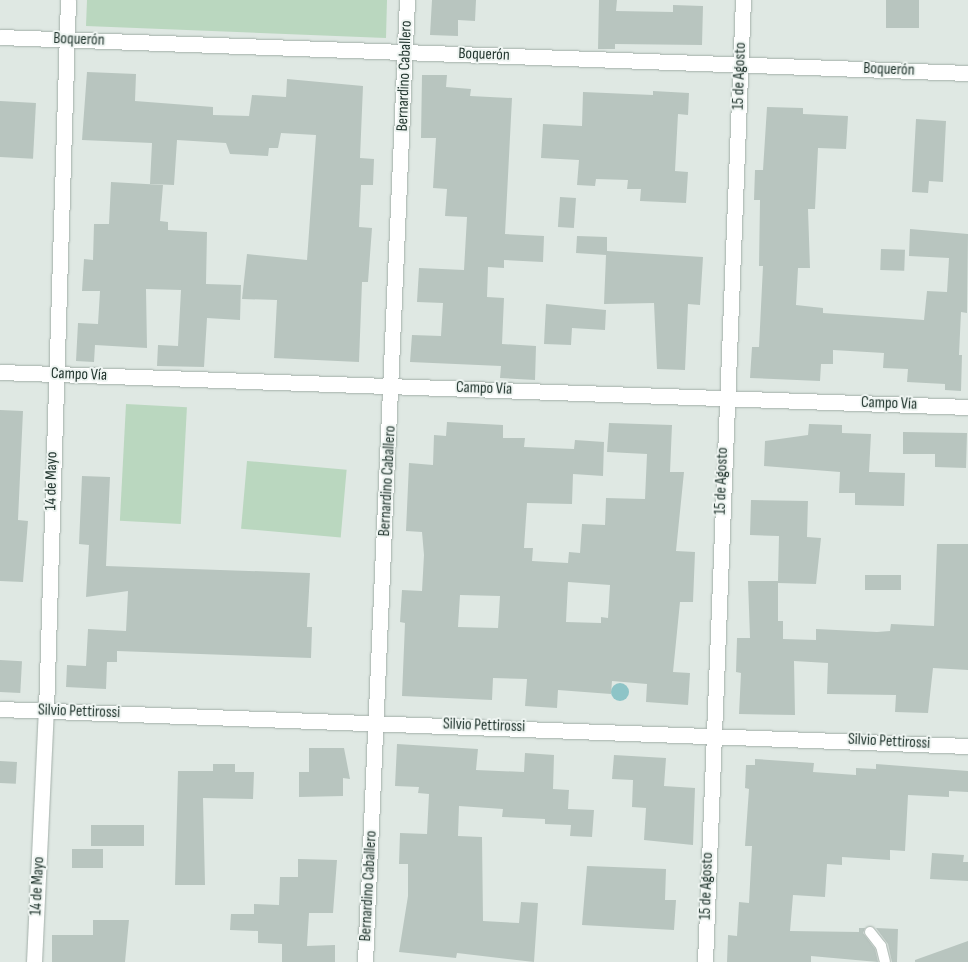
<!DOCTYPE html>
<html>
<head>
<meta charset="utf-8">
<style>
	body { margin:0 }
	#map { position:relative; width:968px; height:962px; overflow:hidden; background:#dfe8e3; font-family:"Sofia Sans Condensed",sans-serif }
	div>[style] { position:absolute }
	.green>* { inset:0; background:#bad7bf; transform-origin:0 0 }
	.water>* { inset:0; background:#8dc4c7 }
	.round { border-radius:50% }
	.building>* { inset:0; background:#b8c5bf; transform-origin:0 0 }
	.roads { filter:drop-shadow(0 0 1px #a3afa9) drop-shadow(0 0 1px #a3afa9) }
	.lane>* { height:10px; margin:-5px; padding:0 5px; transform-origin:5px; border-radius:5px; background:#fff }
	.street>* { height:15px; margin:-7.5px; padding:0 7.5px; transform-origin:7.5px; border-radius:7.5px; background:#fff }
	span { translate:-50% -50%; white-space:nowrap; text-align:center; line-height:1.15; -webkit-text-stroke:4px #eff5f2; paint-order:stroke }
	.street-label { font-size:16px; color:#22362f }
</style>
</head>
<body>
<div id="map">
	<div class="green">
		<div style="clip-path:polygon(87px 0,387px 0,386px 38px,86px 26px)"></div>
		<div style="left:126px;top:404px;width:61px;height:117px;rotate:3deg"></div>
		<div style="left:247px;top:461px;width:100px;height:68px;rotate:5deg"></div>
	</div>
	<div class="water">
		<div class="round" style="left:611px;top:683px;width:18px;height:18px"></div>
	</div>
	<div class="building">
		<div style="clip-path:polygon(432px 0,476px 0,475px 21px,458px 20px,458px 36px,430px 35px)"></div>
		<div style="clip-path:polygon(599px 0,617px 0,616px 11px,673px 12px,673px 5px,703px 6px,702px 45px,615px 44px,615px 49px,598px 49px)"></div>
		<div style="left:886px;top:0;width:33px;height:28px"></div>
		<div style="clip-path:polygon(87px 72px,136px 74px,135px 101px,213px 107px,213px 115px,249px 116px,252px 95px,286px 97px,287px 79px,363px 86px,360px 158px,374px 159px,373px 185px,361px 185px,359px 227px,372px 228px,368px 282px,362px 282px,359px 362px,274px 358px,277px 300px,242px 299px,247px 254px,307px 260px,316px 135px,281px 133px,278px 148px,269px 148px,268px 156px,230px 154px,226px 143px,177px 140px,174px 185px,150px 184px,152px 143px,82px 140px)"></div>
		<div style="clip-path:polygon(422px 75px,447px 75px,446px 87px,471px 89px,470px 96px,512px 98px,505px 234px,544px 236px,543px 262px,504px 260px,504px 268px,488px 267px,487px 297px,504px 298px,502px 344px,536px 346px,535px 380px,500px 378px,501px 366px,410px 362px,412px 335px,441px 336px,443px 303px,417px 302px,419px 268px,464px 270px,467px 217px,445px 216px,447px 189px,433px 188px,436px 138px,421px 138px)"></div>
		<div style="clip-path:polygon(653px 91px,689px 93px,688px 115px,678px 114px,675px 171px,688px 172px,686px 203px,640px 201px,641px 189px,627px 189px,628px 180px,596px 179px,595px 186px,577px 185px,579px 160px,541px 158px,543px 124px,582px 126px,583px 92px,653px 95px)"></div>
		<div style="left:0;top:101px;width:36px;height:56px;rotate:3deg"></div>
		<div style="clip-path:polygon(767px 107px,803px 108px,803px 114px,848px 116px,846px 149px,818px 148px,815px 209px,808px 209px,810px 268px,798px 268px,796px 305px,823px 308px,823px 313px,924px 320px,927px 291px,947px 292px,949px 258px,909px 256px,910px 229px,968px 234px,967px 313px,961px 312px,959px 355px,962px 355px,961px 391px,945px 390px,945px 384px,907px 382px,908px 369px,883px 368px,884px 353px,833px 350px,833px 364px,821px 364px,820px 381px,750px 378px,752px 347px,759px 347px,763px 266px,759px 266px,760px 200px,754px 200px,755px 170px,763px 170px)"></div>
		<div style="clip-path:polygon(916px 119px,946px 121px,943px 182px,929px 181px,928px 193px,912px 192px)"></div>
		<div style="clip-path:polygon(111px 182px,163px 185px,160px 221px,168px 222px,168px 230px,207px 232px,206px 284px,241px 285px,240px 320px,207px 318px,204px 367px,157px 366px,158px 345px,178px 346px,181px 290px,146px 289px,147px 348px,95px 345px,94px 362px,76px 361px,78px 323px,98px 324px,100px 291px,82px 291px,84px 259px,93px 260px,94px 224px,109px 224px)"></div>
		<div style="left:560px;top:197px;width:16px;height:30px;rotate:4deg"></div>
		<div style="clip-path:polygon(577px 236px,607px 237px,607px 251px,703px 257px,700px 305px,688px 304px,685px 370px,657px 369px,654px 303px,604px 304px,606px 255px,576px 253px)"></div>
		<div style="left:881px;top:249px;width:24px;height:21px;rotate:2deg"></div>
		<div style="clip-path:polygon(546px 304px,606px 310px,605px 330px,572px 328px,571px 345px,544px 344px)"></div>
		<div style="clip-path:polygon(0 410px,23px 411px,18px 520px,28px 521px,23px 582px,0 581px)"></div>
		<div style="clip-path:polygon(evenodd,447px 422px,503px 425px,503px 438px,525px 438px,524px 447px,574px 449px,575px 440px,604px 442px,603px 476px,573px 474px,572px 504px,527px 503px,524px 548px,533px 548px,532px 561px,568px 563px,569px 552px,580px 553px,582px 524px,605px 525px,606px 498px,645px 499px,647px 454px,607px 452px,609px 423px,672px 425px,670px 472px,684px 472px,676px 551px,695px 552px,693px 602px,680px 602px,673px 672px,690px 673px,688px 705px,646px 702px,647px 684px,612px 681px,611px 694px,558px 690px,557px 708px,525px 706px,527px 679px,493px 678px,492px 700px,402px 696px,405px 623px,400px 622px,402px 590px,422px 591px,424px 555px,422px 532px,406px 531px,409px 463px,433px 465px,434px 435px,446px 436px,447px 422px,568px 582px,610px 585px,608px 618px,601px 617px,601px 623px,566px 622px,568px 582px,447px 422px,460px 595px,500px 596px,498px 628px,458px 627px,460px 595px)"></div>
		<div style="clip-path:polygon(809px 424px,842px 425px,842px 433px,871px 434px,869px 472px,905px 473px,904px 506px,855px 505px,855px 493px,839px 493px,840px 472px,764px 466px,765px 441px,808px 435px)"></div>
		<div style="clip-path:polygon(903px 432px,967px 433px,966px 468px,935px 467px,935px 454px,903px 454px)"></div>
		<div style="clip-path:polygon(82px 476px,110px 477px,106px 566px,310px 573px,307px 627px,312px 627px,311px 658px,117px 651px,117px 662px,107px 662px,106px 689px,66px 687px,67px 665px,86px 666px,88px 629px,126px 631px,128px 591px,86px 597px,89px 545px,79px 544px)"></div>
		<div style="clip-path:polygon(751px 500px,808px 501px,807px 537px,821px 538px,816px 584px,778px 583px,778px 621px,783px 621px,783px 639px,816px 640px,816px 629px,877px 632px,890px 631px,891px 624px,934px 626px,937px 544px,968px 544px,968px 670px,933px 668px,928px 713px,895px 712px,896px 695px,827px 694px,828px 663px,794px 661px,795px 715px,739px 714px,741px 673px,736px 672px,737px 638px,750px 638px,748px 581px,778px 581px,779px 536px,750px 535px)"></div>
		<div style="left:865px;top:575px;width:36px;height:15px"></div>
		<div style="left:0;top:660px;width:22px;height:32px;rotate:3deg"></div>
		<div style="clip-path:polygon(397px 744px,478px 749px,476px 770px,524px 772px,525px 753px,554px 755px,553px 789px,569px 790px,568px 809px,594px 810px,592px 837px,570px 836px,571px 825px,545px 824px,545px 819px,502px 817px,503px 809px,459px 806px,458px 836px,482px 837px,483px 921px,519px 923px,521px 902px,538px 903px,534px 962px,457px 953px,456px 958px,399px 952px,408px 896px,408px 864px,399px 864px,400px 833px,427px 834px,429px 794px,418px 793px,419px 787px,395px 786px)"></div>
		<div style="clip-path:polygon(309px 748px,344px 748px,350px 779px,343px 778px,343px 796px,299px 797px,299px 772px,309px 772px)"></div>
		<div style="clip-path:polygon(614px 755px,666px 758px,664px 786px,695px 788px,693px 845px,644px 840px,646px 808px,632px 807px,633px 780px,612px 779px)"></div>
		<div style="clip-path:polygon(755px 759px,814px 763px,813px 772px,856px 775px,856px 768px,876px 769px,876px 764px,968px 771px,968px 792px,949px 791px,949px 797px,908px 795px,905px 851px,890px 850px,890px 860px,842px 857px,842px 865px,827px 864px,825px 897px,793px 895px,790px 931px,859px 932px,859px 928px,865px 928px,863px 933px,875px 949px,878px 962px,811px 956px,811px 962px,727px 962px,728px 935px,737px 936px,739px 902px,749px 903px,752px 846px,745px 846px,749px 789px,745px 788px,746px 765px,755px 765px)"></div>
		<div style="left:0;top:761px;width:17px;height:22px;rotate:3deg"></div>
		<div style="clip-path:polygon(213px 764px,235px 764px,235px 772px,254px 772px,253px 799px,203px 798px,205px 885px,175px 885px,178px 771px,213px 771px)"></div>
		<div style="left:91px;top:825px;width:53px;height:21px"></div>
		<div style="left:72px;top:849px;width:31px;height:19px"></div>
		<div style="clip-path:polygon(932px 853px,964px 855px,963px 862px,968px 862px,968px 881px,930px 879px)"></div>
		<div style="clip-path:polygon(298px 859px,337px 860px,333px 913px,309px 913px,307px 946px,335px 945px,335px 962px,282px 962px,282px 944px,258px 943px,258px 931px,230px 930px,231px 914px,254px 914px,254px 904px,279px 905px,280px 877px,298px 877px)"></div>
		<div style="clip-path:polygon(587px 866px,666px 869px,665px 900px,676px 900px,674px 930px,582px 925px)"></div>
		<div style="clip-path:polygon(93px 920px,129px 920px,125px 962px,52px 962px,52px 935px,93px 935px)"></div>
		<div style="clip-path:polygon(876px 928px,898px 929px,897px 962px,892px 962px,888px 944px)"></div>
		<div style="clip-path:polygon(968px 941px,968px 962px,915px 962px,915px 960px)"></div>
	</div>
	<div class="roads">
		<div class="lane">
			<div style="left:870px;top:932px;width:18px;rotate:52deg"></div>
			<div style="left:881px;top:946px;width:16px;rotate:76deg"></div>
		</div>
		<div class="street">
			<div style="left:0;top:37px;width:969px;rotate:2.13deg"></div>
			<div style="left:0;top:372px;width:969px;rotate:2.07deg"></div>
			<div style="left:0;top:709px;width:969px;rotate:2.19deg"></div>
			<div style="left:34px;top:962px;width:251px;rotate:-87.3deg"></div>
			<div style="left:46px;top:711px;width:711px;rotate:-88.23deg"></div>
			<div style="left:365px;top:962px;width:963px;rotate:-87.5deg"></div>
			<div style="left:705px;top:962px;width:963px;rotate:-87.74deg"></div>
		</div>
	</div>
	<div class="street-label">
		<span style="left:79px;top:40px;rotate:2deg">Boquerón</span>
		<span style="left:484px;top:55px;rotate:2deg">Boquerón</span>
		<span style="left:889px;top:70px;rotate:2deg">Boquerón</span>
		<span style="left:405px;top:76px;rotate:-88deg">Bernardino Caballero</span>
		<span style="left:740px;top:76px;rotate:-88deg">15 de Agosto</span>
		<span style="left:79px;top:375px;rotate:2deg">Campo Vía</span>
		<span style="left:484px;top:389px;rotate:2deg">Campo Vía</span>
		<span style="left:889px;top:404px;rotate:2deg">Campo Vía</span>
		<span style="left:52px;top:481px;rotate:-89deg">14 de Mayo</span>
		<span style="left:388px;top:481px;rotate:-87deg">Bernardino Caballero</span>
		<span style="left:722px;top:481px;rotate:-88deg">15 de Agosto</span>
		<span style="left:79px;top:712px;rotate:2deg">Silvio Pettirossi</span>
		<span style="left:484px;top:726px;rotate:2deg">Silvio Pettirossi</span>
		<span style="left:889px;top:742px;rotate:3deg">Silvio Pettirossi</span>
		<span style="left:38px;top:886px;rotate:-87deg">14 de Mayo</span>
		<span style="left:369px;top:886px;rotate:-87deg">Bernardino Caballero</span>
		<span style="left:707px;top:886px;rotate:-88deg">15 de Agosto</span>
	</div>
</div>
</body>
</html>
